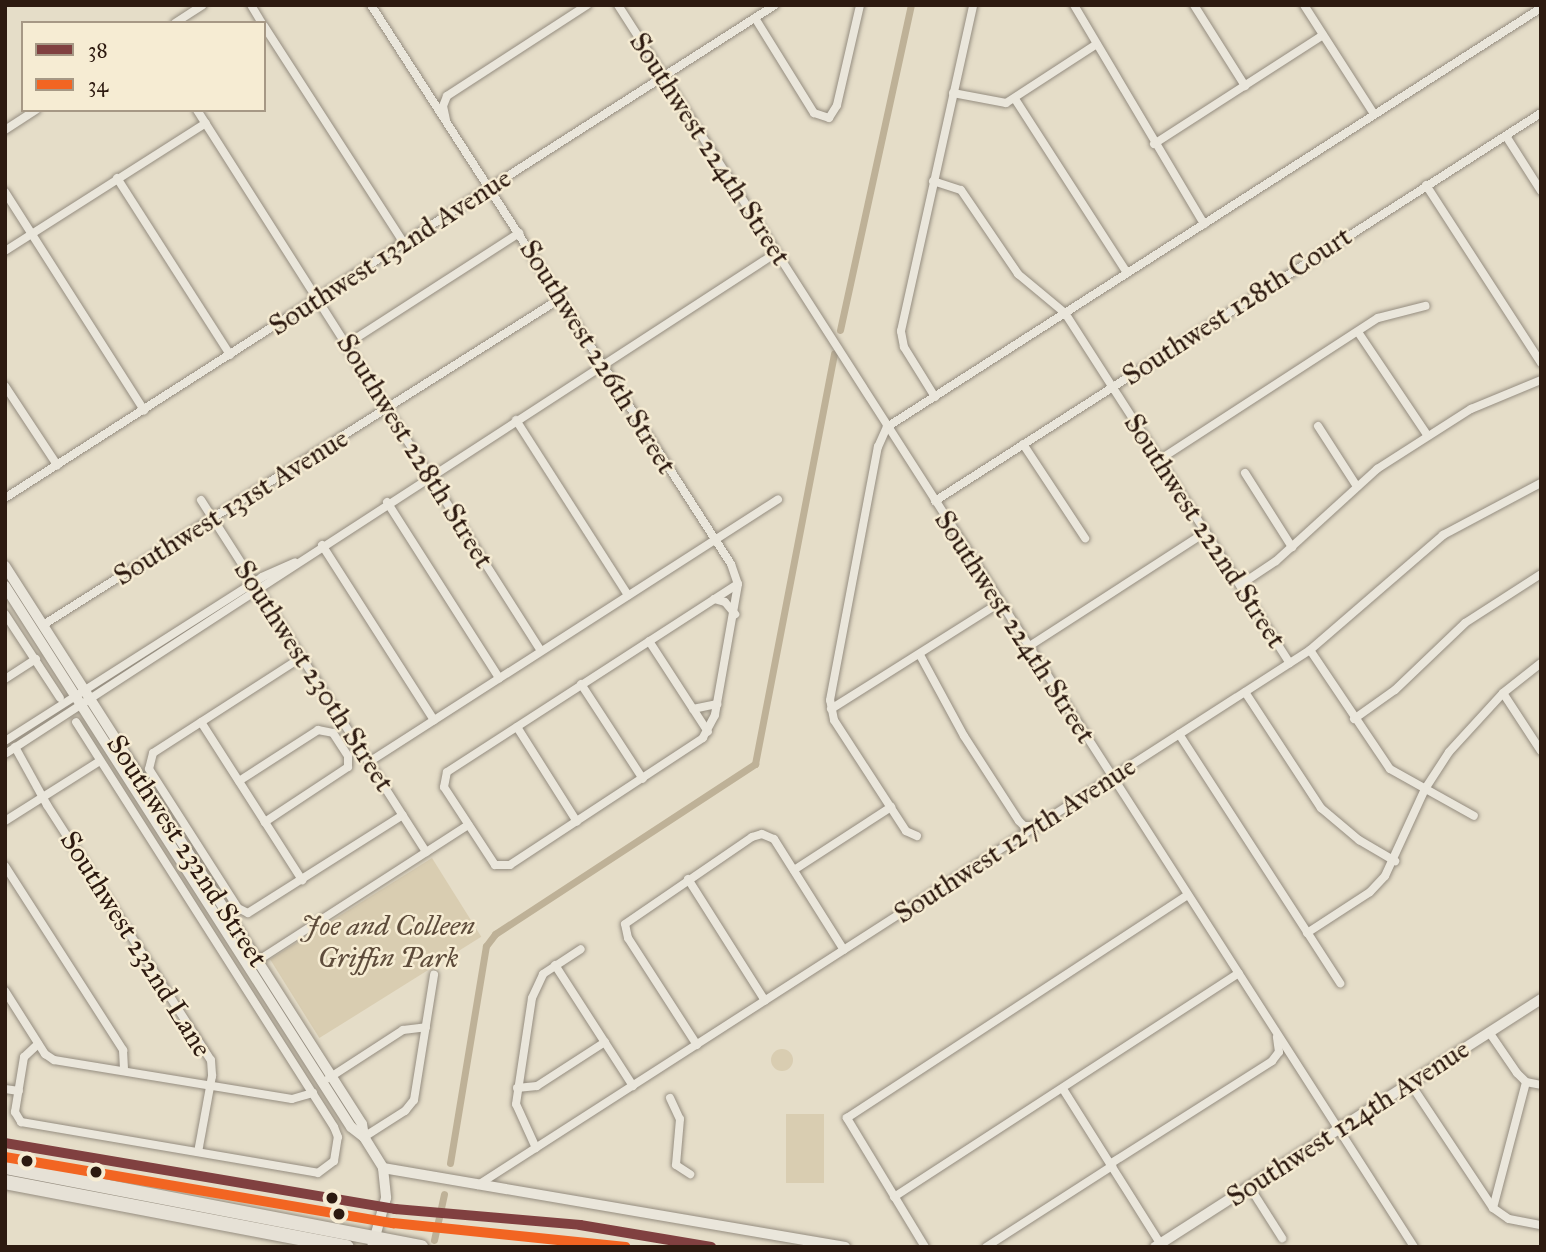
<!DOCTYPE html>
<html>
<head>
<meta charset="utf-8">
<style>
	body { margin:0 }
	#map { position:relative; width:1546px; height:1252px; overflow:hidden; background:#e5ddc8; font-family:"IM FELL Great Primer",serif }
	div>[style] { position:absolute }
	.green>* { inset:0; background:#d9cdb1; transform-origin:0 0 }
	.round { border-radius:50% }
	.canal>* { height:7px; margin:-3.5px; padding:0 3.5px; transform-origin:3.5px; border-radius:3.5px; background:#beb197 }
	.roads { filter:drop-shadow(0 0 2px #958d80) drop-shadow(0 0 2px #958d80) }
	.street>* { height:8px; margin:-4px; padding:0 4px; transform-origin:4px; border-radius:4px; background:#eae6db }
	.secondary>* { height:10px; margin:-5px; padding:0 5px; transform-origin:5px; border-radius:5px; background:#eae6db }
	.highway>* { height:14px; margin:-7px; padding:0 7px; transform-origin:7px; border-radius:7px; background:#e6e1d6 }
	.bus-1>* { height:10px; margin:-5px; padding:0 5px; transform-origin:5px; border-radius:5px; background:#804040 }
	.bus-2>* { height:10px; margin:-5px; padding:0 5px; transform-origin:5px; border-radius:5px; background:#f26522 }
	.dots>* { width:19px; height:19px; translate:-50% -50%; box-sizing:border-box; border:4px solid #f6ecd3; border-radius:50% }
	span { translate:-50% -50%; white-space:nowrap; text-align:center; line-height:1.15; -webkit-text-stroke:5px #f6ecd3; paint-order:stroke }
	.street-label { font-size:28px; color:#2d1a10 }
	.park-label { font-size:28px; color:#5e4c3b; font-style:italic }
	.frame { position:absolute; inset:0; border:7px solid #2d1a10; pointer-events:none }
	.legend { position:absolute; left:21px; top:21px; width:245px; height:91px; box-sizing:border-box; background:#f6ecd3; border:2px solid #a69885; margin:0; padding:9px 12px; list-style:none; font-size:21px; color:#2d1a10 }
	.legend li { display:flex; align-items:center; gap:14px; height:35px }
	.legend b { width:35px; border:2px solid #a69885 }
</style>
</head>
<body>
<div id="map">
	<div class="green">
		<div style="left:432px;top:858px;width:93px;height:191px;rotate:58deg"></div>
		<div class="round" style="left:771px;top:1049px;width:22px;height:22px"></div>
		<div style="left:786px;top:1114px;width:38px;height:69px"></div>
	</div>
	<div class="canal">
		<div style="left:840px;top:330px;width:333px;rotate:-77.7deg"></div>
		<div style="left:450px;top:1163px;width:220px;rotate:-80.6deg"></div>
		<div style="left:486px;top:946px;width:15px;rotate:-53deg"></div>
		<div style="left:495px;top:934px;width:311px;rotate:-33.2deg"></div>
		<div style="left:755px;top:764px;width:418px;rotate:-79.1deg"></div>
		<div style="left:434px;top:1240px;width:47px;rotate:-77.7deg"></div>
	</div>
	<div class="roads">
		<div class="street">
			<div style="left:251px;top:5px;width:21px;rotate:59deg"></div>
			<div style="left:371px;top:5px;width:665px;rotate:57.22deg"></div>
			<div style="left:731px;top:564px;width:21px;rotate:71deg"></div>
			<div style="left:738px;top:584px;width:133px;rotate:100deg"></div>
			<div style="left:715px;top:715px;width:26px;rotate:118deg"></div>
			<div style="left:703px;top:738px;width:231px;rotate:146.7deg"></div>
			<div style="left:510px;top:865px;width:15px;rotate:180deg"></div>
			<div style="left:495px;top:865px;width:93px;rotate:-123.2deg"></div>
			<div style="left:444px;top:787px;width:15px;rotate:-79deg"></div>
			<div style="left:447px;top:772px;width:346px;rotate:-32.9deg"></div>
			<div style="left:618px;top:5px;width:1475px;rotate:57.34deg"></div>
			<div style="left:1074px;top:5px;width:255px;rotate:59.3deg"></div>
			<div style="left:1194px;top:5px;width:96px;rotate:57.8deg"></div>
			<div style="left:1304px;top:5px;width:130px;rotate:57.3deg"></div>
			<div style="left:755px;top:18px;width:112px;rotate:58.2deg"></div>
			<div style="left:814px;top:113px;width:16px;rotate:18deg"></div>
			<div style="left:829px;top:118px;width:15px;rotate:-58deg"></div>
			<div style="left:837px;top:105px;width:103px;rotate:-77deg"></div>
			<div style="left:175px;top:23px;width:33px;rotate:-33deg"></div>
			<div style="left:264px;top:26px;width:258px;rotate:57.2deg"></div>
			<div style="left:953px;top:93px;width:54px;rotate:10.7deg"></div>
			<div style="left:1006px;top:103px;width:108px;rotate:-33deg"></div>
			<div style="left:1015px;top:99px;width:207px;rotate:57.2deg"></div>
			<div style="left:197px;top:110px;width:641px;rotate:57.55deg"></div>
			<div style="left:446px;top:120px;width:14px;rotate:-102deg"></div>
			<div style="left:443px;top:106px;width:11px;rotate:-68deg"></div>
			<div style="left:447px;top:96px;width:167px;rotate:-33deg"></div>
			<div style="left:5px;top:130px;width:37px;rotate:-33deg"></div>
			<div style="left:1506px;top:136px;width:65px;rotate:57.5deg"></div>
			<div style="left:1154px;top:144px;width:201px;rotate:-32.8deg"></div>
			<div style="left:117px;top:178px;width:210px;rotate:57.4deg"></div>
			<div style="left:933px;top:181px;width:29px;rotate:18deg"></div>
			<div style="left:961px;top:190px;width:102px;rotate:55.8deg"></div>
			<div style="left:1018px;top:274px;width:61px;rotate:39.7deg"></div>
			<div style="left:1065px;top:313px;width:416px;rotate:57.3deg"></div>
			<div style="left:1426px;top:185px;width:212px;rotate:57.1deg"></div>
			<div style="left:5px;top:192px;width:259px;rotate:57.5deg"></div>
			<div style="left:5px;top:251px;width:238px;rotate:-32.5deg"></div>
			<div style="left:1358px;top:332px;width:125px;rotate:56.1deg"></div>
			<div style="left:347px;top:344px;width:205px;rotate:-32.8deg"></div>
			<div style="left:5px;top:386px;width:95px;rotate:56.6deg"></div>
			<div style="left:935px;top:397px;width:59px;rotate:-121.8deg"></div>
			<div style="left:904px;top:347px;width:16px;rotate:-101deg"></div>
			<div style="left:901px;top:331px;width:334px;rotate:-77.5deg"></div>
			<div style="left:516px;top:420px;width:208px;rotate:57.4deg"></div>
			<div style="left:1318px;top:426px;width:70px;rotate:57.2deg"></div>
			<div style="left:1023px;top:444px;width:113px;rotate:56.6deg"></div>
			<div style="left:1159px;top:460px;width:261px;rotate:-33deg"></div>
			<div style="left:1378px;top:318px;width:49px;rotate:-14.3deg"></div>
			<div style="left:1245px;top:473px;width:88px;rotate:57.6deg"></div>
			<div style="left:5px;top:498px;width:914px;rotate:-32.63deg"></div>
			<div style="left:201px;top:500px;width:418px;rotate:57.4deg"></div>
			<div style="left:935px;top:501px;width:720px;rotate:-32.63deg"></div>
			<div style="left:387px;top:502px;width:209px;rotate:57.5deg"></div>
			<div style="left:322px;top:545px;width:208px;rotate:57.4deg"></div>
			<div style="left:1240px;top:585px;width:43px;rotate:-33.7deg"></div>
			<div style="left:1276px;top:561px;width:137px;rotate:-42.3deg"></div>
			<div style="left:1377px;top:469px;width:112px;rotate:-32.6deg"></div>
			<div style="left:1471px;top:409px;width:76px;rotate:-22.5deg"></div>
			<div style="left:714px;top:599px;width:11px;rotate:15deg"></div>
			<div style="left:725px;top:602px;width:16px;rotate:50deg"></div>
			<div style="left:5px;top:614px;width:100px;rotate:56.8deg"></div>
			<div style="left:43px;top:625px;width:613px;rotate:-32.26deg"></div>
			<div style="left:649px;top:641px;width:108px;rotate:57deg"></div>
			<div style="left:1028px;top:647px;width:212px;rotate:-32.9deg"></div>
			<div style="left:1310px;top:650px;width:143px;rotate:56.1deg"></div>
			<div style="left:1390px;top:769px;width:96px;rotate:29.2deg"></div>
			<div style="left:920px;top:655px;width:92px;rotate:61.5deg"></div>
			<div style="left:964px;top:736px;width:101px;rotate:57.1deg"></div>
			<div style="left:1019px;top:821px;width:7px;rotate:45deg"></div>
			<div style="left:1024px;top:826px;width:15px"></div>
			<div style="left:302px;top:657px;width:177px;rotate:147.2deg"></div>
			<div style="left:153px;top:753px;width:16px;rotate:104deg"></div>
			<div style="left:149px;top:769px;width:165px;rotate:57.4deg"></div>
			<div style="left:238px;top:908px;width:11px;rotate:27deg"></div>
			<div style="left:248px;top:913px;width:183px;rotate:-32.3deg"></div>
			<div style="left:5px;top:679px;width:37px;rotate:-33deg"></div>
			<div style="left:581px;top:684px;width:113px;rotate:56.9deg"></div>
			<div style="left:1245px;top:692px;width:139px;rotate:56.8deg"></div>
			<div style="left:1321px;top:808px;width:50px;rotate:40.1deg"></div>
			<div style="left:1359px;top:840px;width:42px;rotate:30.3deg"></div>
			<div style="left:1503px;top:693px;width:69px;rotate:56.8deg"></div>
			<div style="left:693px;top:709px;width:25px;rotate:-12deg"></div>
			<div style="left:831px;top:709px;width:199px;rotate:-32.2deg"></div>
			<div style="left:1354px;top:719px;width:50px;rotate:-35.3deg"></div>
			<div style="left:1395px;top:690px;width:97px;rotate:-43.7deg"></div>
			<div style="left:1465px;top:623px;width:90px;rotate:-32.8deg"></div>
			<div style="left:201px;top:722px;width:188px;rotate:57.4deg"></div>
			<div style="left:517px;top:727px;width:112px;rotate:57.7deg"></div>
			<div style="left:1179px;top:734px;width:297px;rotate:57.1deg"></div>
			<div style="left:5px;top:741px;width:305px;rotate:-32.5deg"></div>
			<div style="left:262px;top:577px;width:36px;rotate:-24deg"></div>
			<div style="left:15px;top:747px;width:66px;rotate:61.1deg"></div>
			<div style="left:47px;top:805px;width:303px;rotate:57.3deg"></div>
			<div style="left:211px;top:1060px;width:16px;rotate:86deg"></div>
			<div style="left:212px;top:1076px;width:77px;rotate:100.4deg"></div>
			<div style="left:5px;top:754px;width:919px;rotate:-33.02deg"></div>
			<div style="left:369px;top:762px;width:486px;rotate:-32.7deg"></div>
			<div style="left:239px;top:781px;width:94px;rotate:-32.8deg"></div>
			<div style="left:318px;top:730px;width:15px;rotate:11deg"></div>
			<div style="left:333px;top:733px;width:27px;rotate:57deg"></div>
			<div style="left:348px;top:756px;width:11px;rotate:90deg"></div>
			<div style="left:348px;top:767px;width:100px;rotate:146.5deg"></div>
			<div style="left:5px;top:821px;width:112px;rotate:-32.3deg"></div>
			<div style="left:917px;top:836px;width:12px;rotate:-156deg"></div>
			<div style="left:906px;top:831px;width:132px;rotate:-123deg"></div>
			<div style="left:834px;top:720px;width:20px;rotate:-101deg"></div>
			<div style="left:830px;top:700px;width:258px;rotate:-79.3deg"></div>
			<div style="left:878px;top:447px;width:22px;rotate:-66deg"></div>
			<div style="left:887px;top:427px;width:777px;rotate:-32.65deg"></div>
			<div style="left:5px;top:866px;width:219px;rotate:57.3deg"></div>
			<div style="left:123px;top:1050px;width:21px;rotate:87deg"></div>
			<div style="left:794px;top:870px;width:116px;rotate:-33deg"></div>
			<div style="left:688px;top:879px;width:144px;rotate:57.7deg"></div>
			<div style="left:1307px;top:933px;width:75px;rotate:-33.1deg"></div>
			<div style="left:1370px;top:892px;width:22px;rotate:-47deg"></div>
			<div style="left:1385px;top:876px;width:96px;rotate:-65.3deg"></div>
			<div style="left:1425px;top:789px;width:44px;rotate:-57deg"></div>
			<div style="left:1449px;top:752px;width:80px;rotate:-47.5deg"></div>
			<div style="left:1503px;top:693px;width:48px;rotate:-38.3deg"></div>
			<div style="left:254px;top:963px;width:255px;rotate:-32.8deg"></div>
			<div style="left:555px;top:965px;width:144px;rotate:57.2deg"></div>
			<div style="left:5px;top:991px;width:75px;rotate:57.6deg"></div>
			<div style="left:45px;top:1054px;width:11px;rotate:34deg"></div>
			<div style="left:54px;top:1060px;width:241px;rotate:9.3deg"></div>
			<div style="left:292px;top:1099px;width:22px;rotate:-16deg"></div>
			<div style="left:1489px;top:1032px;width:50px;rotate:55.7deg"></div>
			<div style="left:1517px;top:1073px;width:13px;rotate:45deg"></div>
			<div style="left:1526px;top:1082px;width:15px;rotate:11deg"></div>
			<div style="left:38px;top:1044px;width:19px;rotate:137deg"></div>
			<div style="left:24px;top:1057px;width:56px;rotate:99.3deg"></div>
			<div style="left:15px;top:1112px;width:12px;rotate:59deg"></div>
			<div style="left:21px;top:1122px;width:301px;rotate:9.7deg"></div>
			<div style="left:318px;top:1173px;width:20px;rotate:-37deg"></div>
			<div style="left:334px;top:1161px;width:24px;rotate:-81deg"></div>
			<div style="left:338px;top:1137px;width:11px;rotate:-112deg"></div>
			<div style="left:334px;top:1127px;width:480px;rotate:-122.5deg"></div>
			<div style="left:697px;top:1045px;width:127px;rotate:-122.8deg"></div>
			<div style="left:628px;top:938px;width:14px;rotate:-102deg"></div>
			<div style="left:625px;top:924px;width:154px;rotate:-34.4deg"></div>
			<div style="left:752px;top:837px;width:10px;rotate:-17deg"></div>
			<div style="left:762px;top:834px;width:13px;rotate:23deg"></div>
			<div style="left:774px;top:839px;width:131px;rotate:57.8deg"></div>
			<div style="left:329px;top:1078px;width:88px;rotate:-33deg"></div>
			<div style="left:403px;top:1030px;width:23px;rotate:-7deg"></div>
			<div style="left:1410px;top:1083px;width:150px;rotate:56.4deg"></div>
			<div style="left:1493px;top:1208px;width:19px;rotate:35deg"></div>
			<div style="left:1509px;top:1219px;width:33px;rotate:11deg"></div>
			<div style="left:517px;top:1088px;width:20px;rotate:-6deg"></div>
			<div style="left:537px;top:1086px;width:81px;rotate:-32.9deg"></div>
			<div style="left:5px;top:1089px;width:14px;rotate:8deg"></div>
			<div style="left:1063px;top:1089px;width:182px;rotate:57.8deg"></div>
			<div style="left:670px;top:1098px;width:23px;rotate:65deg"></div>
			<div style="left:680px;top:1119px;width:46px;rotate:95deg"></div>
			<div style="left:676px;top:1165px;width:17px;rotate:33deg"></div>
			<div style="left:364px;top:1137px;width:49px;rotate:-32.4deg"></div>
			<div style="left:405px;top:1111px;width:14px;rotate:-51deg"></div>
			<div style="left:414px;top:1100px;width:127px;rotate:-80.9deg"></div>
			<div style="left:536px;top:1148px;width:48px;rotate:-114.4deg"></div>
			<div style="left:516px;top:1104px;width:107px;rotate:-81.4deg"></div>
			<div style="left:532px;top:998px;width:26px;rotate:-65deg"></div>
			<div style="left:543px;top:974px;width:45px;rotate:-33.3deg"></div>
			<div style="left:1110px;top:1164px;width:192px;rotate:-32.4deg"></div>
			<div style="left:1272px;top:1061px;width:11px;rotate:-52deg"></div>
			<div style="left:1279px;top:1052px;width:15px;rotate:-98deg"></div>
			<div style="left:478px;top:1185px;width:989px;rotate:-32.74deg"></div>
			<div style="left:1310px;top:650px;width:176px;rotate:-40.8deg"></div>
			<div style="left:1443px;top:535px;width:111px;rotate:-28deg"></div>
			<div style="left:1249px;top:1186px;width:62px;rotate:57.6deg"></div>
			<div style="left:894px;top:1197px;width:411px;rotate:-33deg"></div>
			<div style="left:1493px;top:1208px;width:130px;rotate:-75.3deg"></div>
			<div style="left:925px;top:1247px;width:151px;rotate:-121.2deg"></div>
			<div style="left:847px;top:1118px;width:407px;rotate:-33.2deg"></div>
			<div style="left:986px;top:1247px;width:150px;rotate:-32.7deg"></div>
		</div>
		<div class="secondary">
			<div style="left:5px;top:566px;width:662px;rotate:57.39deg"></div>
			<div style="left:362px;top:1124px;width:13px;rotate:81deg"></div>
			<div style="left:5px;top:586px;width:642px;rotate:57.4deg"></div>
			<div style="left:351px;top:1127px;width:16px;rotate:38deg"></div>
			<div style="left:364px;top:1137px;width:36px;rotate:58deg"></div>
			<div style="left:383px;top:1168px;width:30px;rotate:84deg"></div>
			<div style="left:386px;top:1198px;width:51px;rotate:105.9deg"></div>
			<div style="left:383px;top:1168px;width:469px;rotate:9.7deg"></div>
			<div style="left:1155px;top:1247px;width:459px;rotate:-32.7deg"></div>
		</div>
		<div class="highway">
			<div style="left:5px;top:1167px;width:424px;rotate:10.9deg"></div>
			<div style="left:5px;top:1182px;width:348px;rotate:10.8deg"></div>
		</div>
	</div>
	<div class="bus-1">
		<div style="left:5px;top:1143px;width:396px;rotate:9.6deg"></div>
		<div style="left:395px;top:1209px;width:186px;rotate:4.9deg"></div>
		<div style="left:580px;top:1225px;width:133px;rotate:9.5deg"></div>
	</div>
	<div class="bus-2">
		<div style="left:5px;top:1157px;width:394px;rotate:9.7deg"></div>
		<div style="left:393px;top:1223px;width:234px;rotate:5.9deg"></div>
	</div>
	<div class="dots">
		<div style="left:27px;top:1161px;background:#2d1a10"></div>
		<div style="left:96px;top:1172px;background:#2d1a10"></div>
		<div style="left:332px;top:1198px;background:#2d1a10"></div>
		<div style="left:339px;top:1214px;background:#2d1a10"></div>
	</div>
	<div class="street-label">
		<span style="left:710px;top:149px;rotate:57deg">Southwest 224th Street</span>
		<span style="left:390px;top:252px;rotate:-33deg">Southwest 132nd Avenue</span>
		<span style="left:1237px;top:306px;rotate:-33deg">Southwest 128th Court</span>
		<span style="left:598px;top:357px;rotate:58deg">Southwest 226th Street</span>
		<span style="left:415px;top:451px;rotate:58deg">Southwest 228th Street</span>
		<span style="left:231px;top:507px;rotate:-32deg">Southwest 131st Avenue</span>
		<span style="left:1205px;top:531px;rotate:57deg">Southwest 222nd Street</span>
		<span style="left:1015px;top:627px;rotate:57deg">Southwest 224th Street</span>
		<span style="left:314px;top:676px;rotate:57deg">Southwest 230th Street</span>
		<span style="left:1015px;top:840px;rotate:-33deg">Southwest 127th Avenue</span>
		<span style="left:187px;top:851px;rotate:57deg">Southwest 232nd Street</span>
		<span style="left:136px;top:944px;rotate:58deg">Southwest 232nd Lane</span>
		<span style="left:1348px;top:1123px;rotate:-33deg">Southwest 124th Avenue</span>
	</div>
	<div class="park-label">
		<span style="left:388px;top:942px">Joe and Colleen<br>Griffin Park</span>
	</div>
	<div class="frame"></div>
	<ul class="legend">
	<li><b style="height:9px;background:#804040"></b>38</li>
	<li><b style="height:9px;background:#f26522"></b>34</li>
	</ul>
</div>
</body>
</html>
